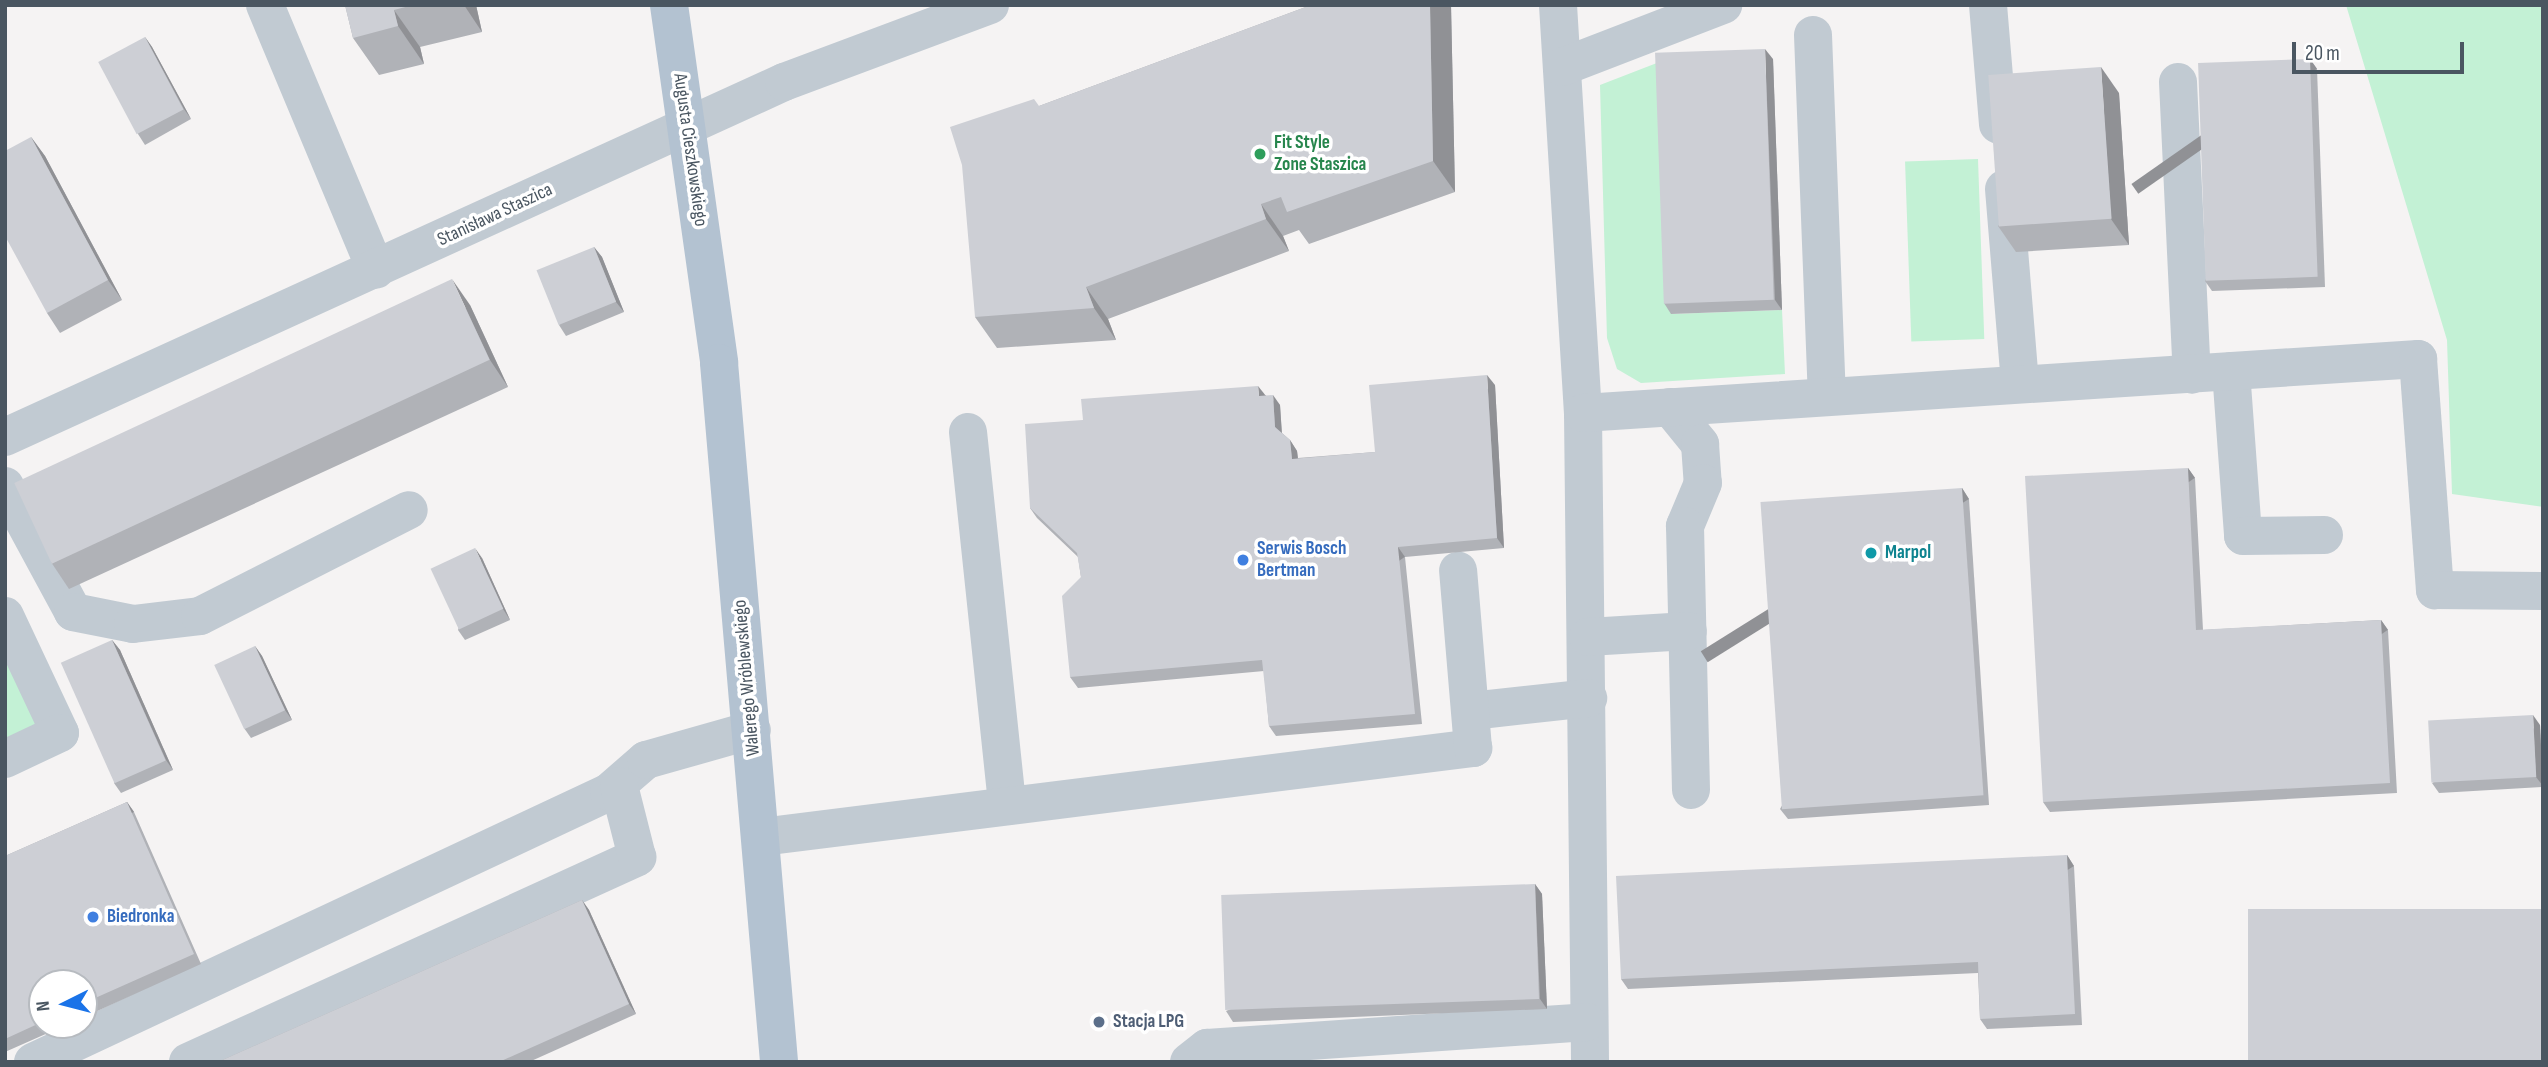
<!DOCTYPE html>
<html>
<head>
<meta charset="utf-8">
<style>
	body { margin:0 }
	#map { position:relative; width:2548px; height:1067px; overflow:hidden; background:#f5f3f3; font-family:"Sofia Sans Condensed",sans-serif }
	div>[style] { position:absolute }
	.green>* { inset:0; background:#c3f1d5; transform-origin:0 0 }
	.minor>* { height:38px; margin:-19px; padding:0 19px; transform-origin:19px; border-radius:19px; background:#c1cad2 }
	.major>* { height:38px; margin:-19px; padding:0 19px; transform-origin:19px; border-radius:19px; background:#b3c2d1 }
	.wall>* { inset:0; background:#b0b2b7 }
	.shaded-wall>* { inset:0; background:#909195; transform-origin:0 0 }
	.building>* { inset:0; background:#cdcfd5; transform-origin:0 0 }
	.dots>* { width:19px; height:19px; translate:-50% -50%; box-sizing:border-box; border:4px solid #fff; border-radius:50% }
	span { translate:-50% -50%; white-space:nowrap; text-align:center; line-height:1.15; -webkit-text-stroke:7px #fff; paint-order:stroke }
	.leisure-label { font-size:19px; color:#27864d; font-weight:700 }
	.left { translate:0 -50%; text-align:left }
	.street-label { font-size:19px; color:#4a5661 }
	.shop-label { font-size:19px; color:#366cbe; font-weight:700 }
	.culture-label { font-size:19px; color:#0d838f; font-weight:700 }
	.service-label { font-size:19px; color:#4e5e75; font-weight:700 }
	.frame { position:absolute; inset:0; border:7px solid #4a5661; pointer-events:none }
	.north { position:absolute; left:28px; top:969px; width:70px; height:70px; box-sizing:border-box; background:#fff; border:2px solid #b7bbc0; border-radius:50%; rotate:264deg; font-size:19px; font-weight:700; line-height:28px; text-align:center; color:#4a5661 }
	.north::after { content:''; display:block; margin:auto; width:24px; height:32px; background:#1a73e8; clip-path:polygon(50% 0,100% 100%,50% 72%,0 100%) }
	.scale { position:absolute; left:2292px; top:42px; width:172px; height:32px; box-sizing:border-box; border:4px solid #4a5661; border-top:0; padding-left:9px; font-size:21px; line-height:24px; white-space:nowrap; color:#4a5661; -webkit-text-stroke:5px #fff; paint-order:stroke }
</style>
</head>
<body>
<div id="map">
	<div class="green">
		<div style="clip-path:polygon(2346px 5px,2543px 5px,2543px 507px,2452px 494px,2447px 340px)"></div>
		<div style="clip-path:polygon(1662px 61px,1672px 314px,1782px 310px,1785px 374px,1641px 383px,1617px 369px,1607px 338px,1600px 85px)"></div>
		<div style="left:1978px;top:159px;width:180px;height:73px;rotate:88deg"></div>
		<div style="clip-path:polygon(5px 628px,52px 737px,5px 759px)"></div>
	</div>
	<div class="minor">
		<div style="left:265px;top:5px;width:287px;rotate:67.3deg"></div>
		<div style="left:1558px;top:5px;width:409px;rotate:86.5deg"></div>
		<div style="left:1583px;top:413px;width:649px;rotate:89.38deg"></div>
		<div style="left:1988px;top:5px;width:120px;rotate:85.2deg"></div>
		<div style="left:1813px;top:35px;width:360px;rotate:87.8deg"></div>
		<div style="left:1562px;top:67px;width:173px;rotate:-21.1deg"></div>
		<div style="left:2178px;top:82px;width:293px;rotate:87.3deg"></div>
		<div style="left:2004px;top:189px;width:194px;rotate:85.3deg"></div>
		<div style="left:2231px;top:371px;width:165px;rotate:85.8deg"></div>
		<div style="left:2243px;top:536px;width:81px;rotate:-0.7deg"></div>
		<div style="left:1670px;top:407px;width:48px;rotate:51deg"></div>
		<div style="left:1700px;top:444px;width:39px;rotate:86deg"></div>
		<div style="left:1703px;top:483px;width:47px;rotate:112.7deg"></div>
		<div style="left:1685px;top:526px;width:264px;rotate:88.7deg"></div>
		<div style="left:1583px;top:413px;width:837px;rotate:-3.7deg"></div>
		<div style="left:2418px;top:359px;width:232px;rotate:85.8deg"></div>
		<div style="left:2435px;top:590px;width:108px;rotate:0.5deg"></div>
		<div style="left:968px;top:432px;width:376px;rotate:84deg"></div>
		<div style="left:5px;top:437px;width:856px;rotate:-24.5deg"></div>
		<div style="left:784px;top:82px;width:220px;rotate:-20.5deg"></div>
		<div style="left:5px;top:486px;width:143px;rotate:61.6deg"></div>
		<div style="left:73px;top:612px;width:61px;rotate:11.3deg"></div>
		<div style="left:133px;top:624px;width:67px;rotate:-6.8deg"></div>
		<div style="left:200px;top:616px;width:234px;rotate:-26.9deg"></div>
		<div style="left:5px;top:616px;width:129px;rotate:64.8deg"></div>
		<div style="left:60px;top:733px;width:61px;rotate:154.7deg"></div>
		<div style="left:1588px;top:637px;width:100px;rotate:-3.4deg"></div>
		<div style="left:1471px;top:711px;width:118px;rotate:-6.3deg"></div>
		<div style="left:762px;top:837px;width:717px;rotate:-7.13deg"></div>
		<div style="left:1473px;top:748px;width:178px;rotate:-94.8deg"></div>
		<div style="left:33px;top:1062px;width:636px;rotate:-25.11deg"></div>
		<div style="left:609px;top:792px;width:49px;rotate:-40.9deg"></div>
		<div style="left:646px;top:760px;width:110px;rotate:-15.8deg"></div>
		<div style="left:188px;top:1062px;width:494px;rotate:-24.5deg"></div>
		<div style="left:637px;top:857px;width:73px;rotate:-104.2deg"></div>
		<div style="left:1189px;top:1062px;width:23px;rotate:-38deg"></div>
		<div style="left:1207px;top:1048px;width:381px;rotate:-3.9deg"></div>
	</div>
	<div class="major">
		<div style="left:669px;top:5px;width:361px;rotate:82deg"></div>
		<div style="left:719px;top:363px;width:702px;rotate:85.09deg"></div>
	</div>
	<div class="wall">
		<div style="clip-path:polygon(345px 5px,476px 5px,482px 32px,420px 47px,424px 64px,379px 75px,353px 38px)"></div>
		<div style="clip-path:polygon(1311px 5px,1451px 5px,1455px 192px,1309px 244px,1299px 230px,1283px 236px,1289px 251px,1108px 319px,1116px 340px,997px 348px,975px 317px,1039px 106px)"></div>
		<div style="clip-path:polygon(145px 37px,152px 47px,191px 119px,145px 145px,138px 134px)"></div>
		<div style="clip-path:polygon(1773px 59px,1782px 310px,1671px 314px,1664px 303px)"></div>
		<div style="clip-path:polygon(2310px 59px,2317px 69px,2325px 287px,2212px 291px,2205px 281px)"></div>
		<div style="clip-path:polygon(2119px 93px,2129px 245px,2016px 252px,1998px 226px)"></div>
		<div style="clip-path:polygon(31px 137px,45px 156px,122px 300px,60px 333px,47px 313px)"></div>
		<div style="clip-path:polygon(594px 247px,602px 257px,624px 312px,566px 336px,559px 325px)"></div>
		<div style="clip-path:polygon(470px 305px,508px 387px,69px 589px,51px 562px)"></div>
		<div style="clip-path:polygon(1495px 385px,1504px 548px,1405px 557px,1422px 724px,1276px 736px,1269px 726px,1264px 671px,1078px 688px,1070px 677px,1081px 577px,1078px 557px,1037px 518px,1030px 508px,1083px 420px,1265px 395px,1280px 405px,1282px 433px,1290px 440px,1297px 451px,1298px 458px,1375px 452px)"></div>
		<div style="clip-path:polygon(2188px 468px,2195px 478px,2203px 630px,2381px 620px,2388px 630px,2397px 793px,2050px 812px,2043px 802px)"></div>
		<div style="clip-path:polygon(1962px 488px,1969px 499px,1989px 805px,1788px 819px,1780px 809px)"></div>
		<div style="clip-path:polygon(482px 558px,510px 620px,465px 640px,458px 630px)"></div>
		<div style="clip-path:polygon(112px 640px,120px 650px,173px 770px,121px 793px,114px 783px)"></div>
		<div style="clip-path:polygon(255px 646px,262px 656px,292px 720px,251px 738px,244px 728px)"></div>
		<div style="clip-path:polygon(2540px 725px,2543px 787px,2439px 793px,2432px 783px)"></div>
		<div style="clip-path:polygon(127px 802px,134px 812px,201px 964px,84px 1017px,84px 983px,42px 983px,42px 1025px,66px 1025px,5px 1052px,5px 856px)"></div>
		<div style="clip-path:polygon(2067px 855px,2074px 866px,2082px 1025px,1987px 1029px,1980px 1019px,1978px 973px,1628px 989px,1621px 979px)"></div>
		<div style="clip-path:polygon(1535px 884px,1542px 894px,1547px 1009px,1233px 1022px,1226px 1011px)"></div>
		<div style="clip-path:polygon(582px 900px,589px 910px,636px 1014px,529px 1062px,218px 1062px)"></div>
	</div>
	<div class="shaded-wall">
		<div style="clip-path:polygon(464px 5px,476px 5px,482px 32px)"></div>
		<div style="clip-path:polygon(1430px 5px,1451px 5px,1455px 192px,1433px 161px)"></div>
		<div style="clip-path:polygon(394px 10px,420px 47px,424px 64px,398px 26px)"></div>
		<div style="clip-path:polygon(145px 37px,152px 47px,191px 119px,184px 109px)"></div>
		<div style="clip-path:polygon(1765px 49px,1773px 59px,1782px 310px,1775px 300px)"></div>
		<div style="left:2310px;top:59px;width:12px;height:218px;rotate:55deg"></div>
		<div style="clip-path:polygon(2101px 67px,2119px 93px,2129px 245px,2111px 219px)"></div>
		<div style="clip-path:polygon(31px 137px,45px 156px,122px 300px,108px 280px)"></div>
		<div style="clip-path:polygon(1261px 204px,1283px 236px,1289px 251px,1266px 219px)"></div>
		<div style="clip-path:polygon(594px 247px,602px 257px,624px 312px,616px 302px)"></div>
		<div style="clip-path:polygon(452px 279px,470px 305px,508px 387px,490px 360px)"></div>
		<div style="clip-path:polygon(1086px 287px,1108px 319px,1116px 340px,1094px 308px)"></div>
		<div style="clip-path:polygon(1487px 375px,1495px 385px,1504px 548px,1497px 538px)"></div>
		<div style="clip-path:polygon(1258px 386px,1266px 396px,1259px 396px)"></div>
		<div style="clip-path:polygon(1273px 395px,1280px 405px,1282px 437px,1275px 427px)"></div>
		<div style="clip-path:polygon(1290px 440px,1297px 451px,1299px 469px,1292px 459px)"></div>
		<div style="left:2188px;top:468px;width:12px;height:162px;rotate:55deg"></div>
		<div style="left:1962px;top:488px;width:13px;height:308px;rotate:58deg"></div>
		<div style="left:1398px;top:547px;width:12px;height:168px;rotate:55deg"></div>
		<div style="clip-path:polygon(475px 548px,482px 558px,510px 620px,503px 609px)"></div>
		<div style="left:2381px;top:620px;width:12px;height:163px;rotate:55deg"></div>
		<div style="clip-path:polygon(112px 640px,120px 650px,173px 770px,166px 760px)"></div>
		<div style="clip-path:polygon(255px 646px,262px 656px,292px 720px,285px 710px)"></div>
		<div style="clip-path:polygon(2533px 715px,2540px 725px,2543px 786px,2536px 777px)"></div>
		<div style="left:127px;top:802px;width:12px;height:166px;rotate:55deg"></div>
		<div style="left:2067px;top:855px;width:13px;height:159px;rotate:58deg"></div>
		<div style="clip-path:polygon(1535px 884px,1542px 894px,1547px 1009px,1540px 999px)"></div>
		<div style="clip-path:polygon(582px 900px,589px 910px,636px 1014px,629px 1004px)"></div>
	</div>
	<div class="building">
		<div style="clip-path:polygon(345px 5px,413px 5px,394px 10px,398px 26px,353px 38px)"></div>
		<div style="clip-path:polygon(1311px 5px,1430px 5px,1433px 161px,1287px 212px,1281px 197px,1261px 204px,1266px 219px,1086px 287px,1094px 308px,975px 317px,962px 165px,950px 127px,1034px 99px,1039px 106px)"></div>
		<div style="left:145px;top:37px;width:82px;height:53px;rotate:62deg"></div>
		<div style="left:1765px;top:49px;width:251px;height:110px;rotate:88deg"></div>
		<div style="left:2310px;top:59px;width:218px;height:112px;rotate:88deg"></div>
		<div style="left:2101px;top:67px;width:152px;height:113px;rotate:86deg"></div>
		<div style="clip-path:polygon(31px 137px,108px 280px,47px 313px,5px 236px,5px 151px)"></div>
		<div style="left:594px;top:247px;width:59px;height:62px;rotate:68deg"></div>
		<div style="left:452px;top:279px;width:89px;height:483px;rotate:65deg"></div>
		<div style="clip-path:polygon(1487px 375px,1497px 538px,1398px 547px,1415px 714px,1269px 726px,1262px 660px,1070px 677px,1062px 596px,1081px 577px,1077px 553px,1030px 508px,1025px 424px,1083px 420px,1081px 399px,1258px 386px,1259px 396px,1273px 395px,1275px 427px,1290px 440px,1292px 459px,1375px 452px,1369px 385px)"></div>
		<div style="clip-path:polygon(2188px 468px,2196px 630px,2381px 620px,2390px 783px,2043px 802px,2025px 476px)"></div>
		<div style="left:1962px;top:488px;width:308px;height:202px;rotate:86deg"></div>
		<div style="left:475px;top:548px;width:67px;height:49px;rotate:65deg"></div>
		<div style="left:112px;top:640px;width:132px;height:56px;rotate:66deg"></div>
		<div style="left:255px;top:646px;width:71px;height:45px;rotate:65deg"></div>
		<div style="left:2533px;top:715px;width:62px;height:105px;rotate:87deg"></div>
		<div style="clip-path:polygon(127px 802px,194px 954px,84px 1003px,84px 983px,42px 983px,42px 1022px,5px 1039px,5px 856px)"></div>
		<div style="clip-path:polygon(2067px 855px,2075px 1014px,1980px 1019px,1978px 962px,1621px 979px,1616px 876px)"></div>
		<div style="left:1535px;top:884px;width:115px;height:314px;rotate:88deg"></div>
		<div style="clip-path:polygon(582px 900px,629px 1004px,499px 1062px,218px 1062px)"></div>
		<div style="left:2543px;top:909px;width:153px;height:295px;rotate:90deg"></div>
	</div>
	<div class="dots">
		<div style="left:1260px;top:154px;background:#2e9e5b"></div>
		<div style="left:1871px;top:553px;background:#0f9aa8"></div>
		<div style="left:1243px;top:560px;background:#3f7fe0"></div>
		<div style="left:93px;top:917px;background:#3f7fe0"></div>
		<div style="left:1099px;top:1022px;background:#5c6f8a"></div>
	</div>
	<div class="leisure-label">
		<span class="left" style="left:1274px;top:154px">Fit Style<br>Zone Staszica</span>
	</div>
	<div class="street-label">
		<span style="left:690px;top:150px;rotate:82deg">Augusta Cieszkowskiego</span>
		<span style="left:495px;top:215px;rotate:-25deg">Stanisława Staszica</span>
		<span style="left:747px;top:678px;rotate:-95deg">Walerego Wróblewskiego</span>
	</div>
	<div class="shop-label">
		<span class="left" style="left:1257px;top:560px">Serwis Bosch<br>Bertman</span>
		<span class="left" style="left:107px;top:917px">Biedronka</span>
	</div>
	<div class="culture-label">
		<span class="left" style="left:1885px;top:553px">Marpol</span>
	</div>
	<div class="service-label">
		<span class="left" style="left:1113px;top:1022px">Stacja LPG</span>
	</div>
	<div class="frame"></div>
	<div class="north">N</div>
	<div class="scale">20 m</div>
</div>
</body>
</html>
